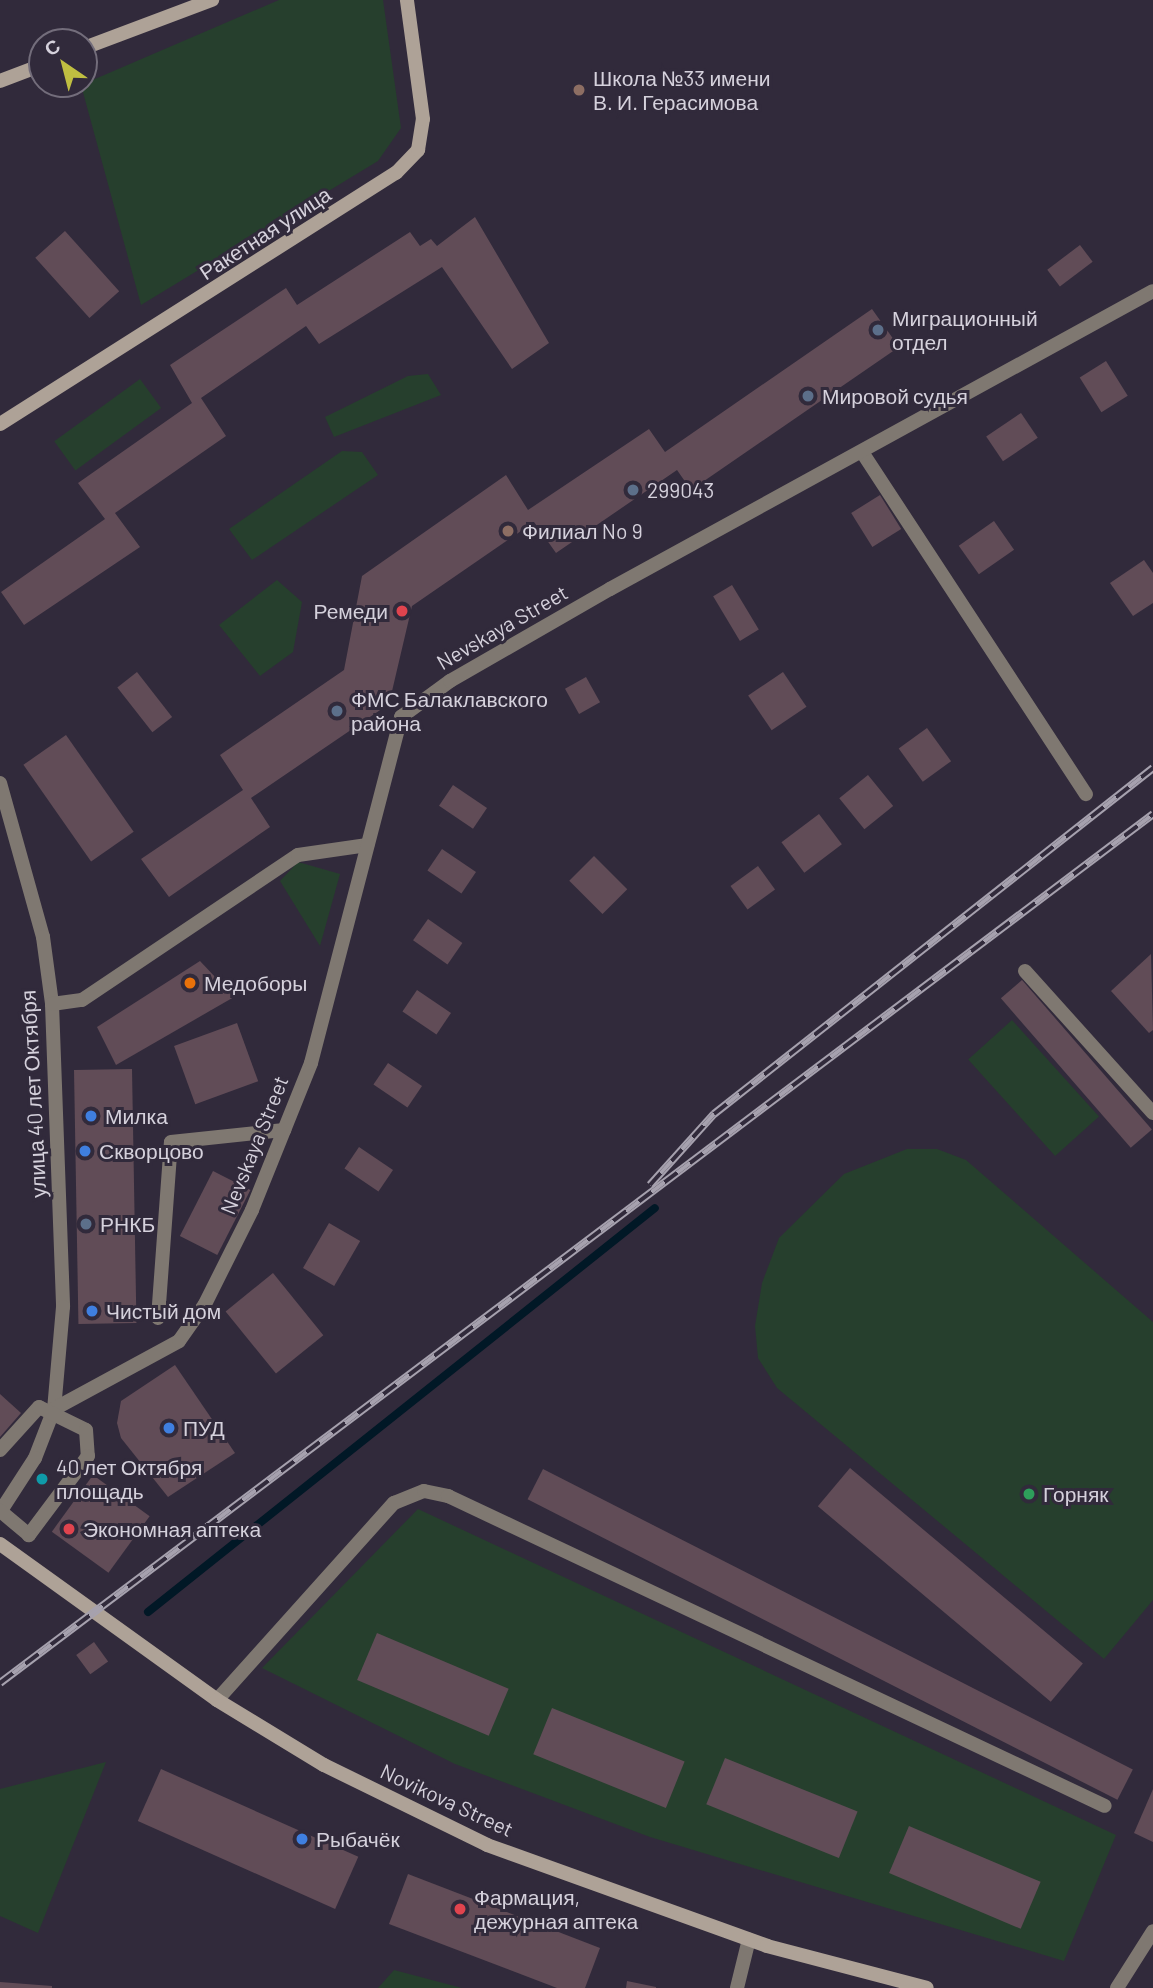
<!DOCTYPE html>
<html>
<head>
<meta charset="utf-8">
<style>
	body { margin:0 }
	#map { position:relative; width:1153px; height:1988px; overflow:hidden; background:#312a3b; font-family:Barlow,sans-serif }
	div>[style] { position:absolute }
	.green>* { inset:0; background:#263f2d; transform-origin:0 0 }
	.stream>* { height:8px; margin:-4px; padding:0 4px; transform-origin:4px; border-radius:4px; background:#011826 }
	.building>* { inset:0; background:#614c57; transform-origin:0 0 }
	.street>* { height:14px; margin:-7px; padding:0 7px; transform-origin:7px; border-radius:7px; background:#7f7871 }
	.secondary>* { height:14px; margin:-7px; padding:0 7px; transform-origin:7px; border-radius:7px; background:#aea297 }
	.rail>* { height:8px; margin-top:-4px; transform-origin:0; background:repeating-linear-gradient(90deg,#312a3b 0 16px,#a6a1ae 0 32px); box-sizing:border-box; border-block:2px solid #a6a1ae }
	.dots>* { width:19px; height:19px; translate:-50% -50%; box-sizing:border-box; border:4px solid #312a3b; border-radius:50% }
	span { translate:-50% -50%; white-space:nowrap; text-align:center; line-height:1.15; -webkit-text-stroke:6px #312a3b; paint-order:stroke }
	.poi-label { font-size:21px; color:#d5d1dc }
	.left { translate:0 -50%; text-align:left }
	.right { translate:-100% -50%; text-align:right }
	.street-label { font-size:21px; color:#d5d1dc }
	.north { position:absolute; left:28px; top:28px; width:70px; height:70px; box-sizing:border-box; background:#312a3b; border:2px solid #736d7b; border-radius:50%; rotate:325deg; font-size:19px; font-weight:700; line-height:28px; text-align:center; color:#d5d1dc }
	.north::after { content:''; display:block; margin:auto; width:24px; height:32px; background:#bfbe41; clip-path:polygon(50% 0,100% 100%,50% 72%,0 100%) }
</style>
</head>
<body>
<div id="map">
	<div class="green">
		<div style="clip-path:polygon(279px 0,383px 0,401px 128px,378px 161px,141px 305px,81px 85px)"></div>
		<div style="clip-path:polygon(428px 374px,441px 395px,334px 437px,325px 417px,408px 376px)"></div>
		<div style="left:140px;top:379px;width:36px;height:106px;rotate:54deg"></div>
		<div style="clip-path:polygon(342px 451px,362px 452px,378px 475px,252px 560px,229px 529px)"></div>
		<div style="clip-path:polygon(277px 580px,302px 602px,293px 652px,260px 676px,219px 625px)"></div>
		<div style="clip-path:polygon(298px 862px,340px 874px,320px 946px,280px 881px)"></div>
		<div style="left:1012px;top:1020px;width:130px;height:59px;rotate:48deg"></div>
		<div style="clip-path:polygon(907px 1149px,937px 1149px,966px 1160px,1153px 1322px,1153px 1600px,1104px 1659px,777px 1388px,758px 1358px,755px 1326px,762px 1283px,779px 1238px,844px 1174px)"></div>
		<div style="clip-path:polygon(418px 1509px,1116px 1835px,1064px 1961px,650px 1837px,455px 1764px,262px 1668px)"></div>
		<div style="clip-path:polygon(106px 1762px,38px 1933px,0 1916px,0 1789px)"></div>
		<div style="clip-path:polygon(394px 1970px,462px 1988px,378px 1988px)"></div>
	</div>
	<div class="stream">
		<div style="left:148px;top:1612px;width:648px;rotate:-38.55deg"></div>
	</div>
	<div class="building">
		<div style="clip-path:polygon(475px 217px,549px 343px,512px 369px,442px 267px,319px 344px,306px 326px,201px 398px,226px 436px,115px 513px,140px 547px,24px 625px,1px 592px,105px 519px,78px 483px,192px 403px,170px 365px,286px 288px,297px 305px,410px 232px,420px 246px,431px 239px,437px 246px)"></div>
		<div style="left:65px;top:231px;width:81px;height:40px;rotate:48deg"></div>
		<div style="left:1080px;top:245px;width:21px;height:41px;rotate:53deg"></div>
		<div style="clip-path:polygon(872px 309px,899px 347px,691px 490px,677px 470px,556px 553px,534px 522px,412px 606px,389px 704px,251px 798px,270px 827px,169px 897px,141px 859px,243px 790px,220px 755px,344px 670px,362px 576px,506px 475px,528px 510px,649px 429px,665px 452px)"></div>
		<div style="left:1106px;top:361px;width:41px;height:31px;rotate:58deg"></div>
		<div style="left:1021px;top:413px;width:30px;height:42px;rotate:56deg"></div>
		<div style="left:880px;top:495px;width:40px;height:34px;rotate:58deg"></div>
		<div style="left:994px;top:521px;width:35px;height:43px;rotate:55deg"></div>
		<div style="clip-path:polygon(1144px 560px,1153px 573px,1153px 603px,1133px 616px,1110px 583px)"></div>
		<div style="left:732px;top:585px;width:52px;height:22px;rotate:59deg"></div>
		<div style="left:137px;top:672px;width:57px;height:25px;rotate:52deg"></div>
		<div style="left:783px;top:672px;width:42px;height:42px;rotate:56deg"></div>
		<div style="left:586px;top:677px;width:29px;height:24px;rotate:61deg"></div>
		<div style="left:927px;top:728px;width:41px;height:35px;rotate:54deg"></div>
		<div style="left:66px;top:735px;width:118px;height:52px;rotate:55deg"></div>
		<div style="left:868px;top:775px;width:40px;height:37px;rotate:51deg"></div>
		<div style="left:453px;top:785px;width:41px;height:25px;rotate:34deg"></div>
		<div style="left:819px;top:814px;width:38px;height:47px;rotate:53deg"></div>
		<div style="left:442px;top:849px;width:41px;height:26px;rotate:34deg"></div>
		<div style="left:594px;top:856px;width:47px;height:35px;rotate:45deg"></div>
		<div style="left:758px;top:866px;width:29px;height:34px;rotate:54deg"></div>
		<div style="left:428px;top:919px;width:42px;height:26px;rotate:35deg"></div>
		<div style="clip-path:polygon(1151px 954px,1153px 1030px,1149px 1033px,1111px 991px)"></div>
		<div style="clip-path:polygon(200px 961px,234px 997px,116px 1065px,97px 1027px)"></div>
		<div style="left:1022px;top:980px;width:198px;height:28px;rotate:49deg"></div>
		<div style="left:417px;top:990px;width:41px;height:26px;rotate:34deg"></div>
		<div style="left:237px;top:1023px;width:62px;height:67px;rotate:70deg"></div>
		<div style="left:388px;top:1063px;width:41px;height:26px;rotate:34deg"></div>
		<div style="left:132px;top:1069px;width:254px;height:58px;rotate:89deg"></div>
		<div style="left:359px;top:1147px;width:41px;height:26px;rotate:34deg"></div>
		<div style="left:213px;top:1171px;width:42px;height:73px;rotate:27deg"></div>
		<div style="left:329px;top:1223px;width:36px;height:52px;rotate:30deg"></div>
		<div style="left:273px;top:1273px;width:80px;height:61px;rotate:51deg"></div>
		<div style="clip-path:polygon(175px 1365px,235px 1453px,168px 1497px,121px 1438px,117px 1423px,121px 1401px)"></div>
		<div style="clip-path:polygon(0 1394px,21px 1413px,0 1437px)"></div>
		<div style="left:850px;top:1468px;width:304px;height:50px;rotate:40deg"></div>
		<div style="left:543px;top:1469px;width:662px;height:34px;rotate:27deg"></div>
		<div style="left:93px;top:1475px;width:70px;height:70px;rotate:36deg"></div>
		<div style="left:377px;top:1633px;width:143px;height:51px;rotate:23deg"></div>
		<div style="left:94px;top:1642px;width:24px;height:22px;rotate:54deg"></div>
		<div style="left:552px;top:1708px;width:143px;height:50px;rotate:22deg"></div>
		<div style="left:725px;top:1758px;width:143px;height:50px;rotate:22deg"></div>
		<div style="left:161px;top:1769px;width:216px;height:57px;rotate:24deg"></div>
		<div style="clip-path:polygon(1153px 1789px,1153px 1842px,1134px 1833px)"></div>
		<div style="left:909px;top:1826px;width:143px;height:51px;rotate:23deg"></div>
		<div style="clip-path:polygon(408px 1874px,600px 1948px,585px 1988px,557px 1988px,389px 1924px)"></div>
		<div style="clip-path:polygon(627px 1981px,656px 1987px,656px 1988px,626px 1988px)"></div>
		<div style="clip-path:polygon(0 1982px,52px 1986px,52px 1988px,0 1988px)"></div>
	</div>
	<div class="street">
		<div style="left:862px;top:452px;width:409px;rotate:56.8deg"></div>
		<div style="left:0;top:783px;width:160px;rotate:74.4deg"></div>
		<div style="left:43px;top:937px;width:68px;rotate:82.3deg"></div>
		<div style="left:52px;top:1004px;width:303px;rotate:87.9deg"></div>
		<div style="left:63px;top:1307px;width:102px;rotate:95deg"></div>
		<div style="left:54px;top:1409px;width:53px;rotate:111.2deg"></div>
		<div style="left:35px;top:1458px;width:64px;rotate:122.9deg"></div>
		<div style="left:1025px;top:971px;width:191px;rotate:48deg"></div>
		<div style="left:52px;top:1004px;width:30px;rotate:-8deg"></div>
		<div style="left:82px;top:1000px;width:260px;rotate:-33.9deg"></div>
		<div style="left:298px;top:855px;width:70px;rotate:-8.2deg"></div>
		<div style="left:158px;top:1318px;width:176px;rotate:-85.8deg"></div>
		<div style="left:171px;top:1142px;width:114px;rotate:-6.1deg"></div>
		<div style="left:54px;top:1409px;width:142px;rotate:-28.5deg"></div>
		<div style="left:179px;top:1341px;width:45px;rotate:-54.9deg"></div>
		<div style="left:205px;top:1304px;width:105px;rotate:-63.4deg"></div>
		<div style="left:252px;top:1210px;width:158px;rotate:-68.1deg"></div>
		<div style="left:311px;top:1063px;width:358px;rotate:-75.4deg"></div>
		<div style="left:401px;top:717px;width:61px;rotate:-36.3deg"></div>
		<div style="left:450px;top:681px;width:185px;rotate:-29.9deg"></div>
		<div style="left:610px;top:589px;width:619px;rotate:-28.76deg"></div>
		<div style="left:0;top:1450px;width:58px;rotate:-47.8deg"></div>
		<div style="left:39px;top:1407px;width:52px;rotate:26.1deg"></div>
		<div style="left:86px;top:1430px;width:26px;rotate:86deg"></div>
		<div style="left:88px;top:1456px;width:99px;rotate:126.8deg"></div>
		<div style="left:29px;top:1535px;width:38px;rotate:-140deg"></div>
		<div style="left:217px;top:1700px;width:265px;rotate:-48.1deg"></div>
		<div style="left:394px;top:1503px;width:32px;rotate:-22deg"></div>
		<div style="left:424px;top:1491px;width:25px;rotate:12deg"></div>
		<div style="left:448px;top:1496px;width:726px;rotate:25.26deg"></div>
		<div style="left:737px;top:1988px;width:50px;rotate:-76.2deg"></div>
		<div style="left:1117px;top:1988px;width:67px;rotate:-57.7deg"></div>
	</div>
	<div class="secondary">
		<div style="left:84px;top:48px;width:137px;rotate:-20.6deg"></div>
		<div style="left:0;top:81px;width:45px;rotate:-20.9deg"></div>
		<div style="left:0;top:424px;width:469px;rotate:-32.4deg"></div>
		<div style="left:396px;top:173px;width:32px;rotate:-46deg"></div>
		<div style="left:418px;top:150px;width:31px;rotate:-81deg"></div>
		<div style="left:423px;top:119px;width:120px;rotate:-97.7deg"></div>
		<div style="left:0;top:1544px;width:267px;rotate:35.7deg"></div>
		<div style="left:217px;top:1700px;width:125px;rotate:31.3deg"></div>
		<div style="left:324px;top:1765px;width:182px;rotate:26.1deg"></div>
		<div style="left:487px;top:1845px;width:298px;rotate:19.8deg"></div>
		<div style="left:767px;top:1946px;width:165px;rotate:14.7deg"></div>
	</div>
	<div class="rail">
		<div style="left:650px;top:1185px;width:96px;rotate:-48deg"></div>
		<div style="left:714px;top:1114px;width:559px;rotate:-38.24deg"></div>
		<div style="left:0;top:1683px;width:1444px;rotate:-37deg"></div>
	</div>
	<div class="dots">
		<div style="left:579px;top:90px;background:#8d6e63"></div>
		<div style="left:878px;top:330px;background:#5c6f8a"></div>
		<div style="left:808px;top:396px;background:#5c6f8a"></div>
		<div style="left:633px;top:490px;background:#5c6f8a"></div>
		<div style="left:508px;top:531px;background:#8d6e63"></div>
		<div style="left:402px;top:611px;background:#e0444e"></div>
		<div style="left:337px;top:711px;background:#5c6f8a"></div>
		<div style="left:190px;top:983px;background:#e8710a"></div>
		<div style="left:91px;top:1116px;background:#3f7fe0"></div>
		<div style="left:85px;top:1151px;background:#3f7fe0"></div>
		<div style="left:86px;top:1224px;background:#5c6f8a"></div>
		<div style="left:92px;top:1311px;background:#3f7fe0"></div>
		<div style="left:169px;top:1428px;background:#3f7fe0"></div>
		<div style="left:42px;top:1479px;background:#0f9aa8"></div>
		<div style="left:1029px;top:1494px;background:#2e9e5b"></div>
		<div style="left:69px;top:1529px;background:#e0444e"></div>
		<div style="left:302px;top:1839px;background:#3f7fe0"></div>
		<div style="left:460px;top:1909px;background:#e0444e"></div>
	</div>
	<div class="poi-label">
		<span class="left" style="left:593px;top:90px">Школа №33 имени<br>В. И. Герасимова</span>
		<span class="left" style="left:892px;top:330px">Миграционный<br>отдел</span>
		<span class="left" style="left:822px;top:396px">Мировой судья</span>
		<span class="left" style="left:647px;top:490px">299043</span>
		<span class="left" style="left:522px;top:531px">Филиал No 9</span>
		<span class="right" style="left:388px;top:611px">Ремеди</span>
		<span class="left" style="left:351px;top:711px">ФМС Балаклавского<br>района</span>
		<span class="left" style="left:204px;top:983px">Медоборы</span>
		<span class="left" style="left:105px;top:1116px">Милка</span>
		<span class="left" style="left:99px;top:1151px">Скворцово</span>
		<span class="left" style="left:100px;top:1224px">РНКБ</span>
		<span class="left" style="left:106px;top:1311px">Чистый дом</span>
		<span class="left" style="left:183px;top:1428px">ПУД</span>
		<span class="left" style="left:56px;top:1479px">40 лет Октября<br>площадь</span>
		<span class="left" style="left:1043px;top:1494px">Горняк</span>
		<span class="left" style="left:83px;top:1529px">Экономная аптека</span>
		<span class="left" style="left:316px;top:1839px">Рыбачёк</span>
		<span class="left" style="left:474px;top:1909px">Фармация,<br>дежурная аптека</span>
	</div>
	<div class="street-label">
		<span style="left:265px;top:233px;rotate:-33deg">Ракетная улица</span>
		<span style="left:502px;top:627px;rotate:-30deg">Nevskaya Street</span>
		<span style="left:33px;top:1094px;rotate:-93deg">улица 40 лет Октября</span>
		<span style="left:254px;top:1145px;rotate:-68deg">Nevskaya Street</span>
		<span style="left:447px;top:1800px;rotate:25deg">Novikova Street</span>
	</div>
	<div class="north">С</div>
</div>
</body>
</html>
